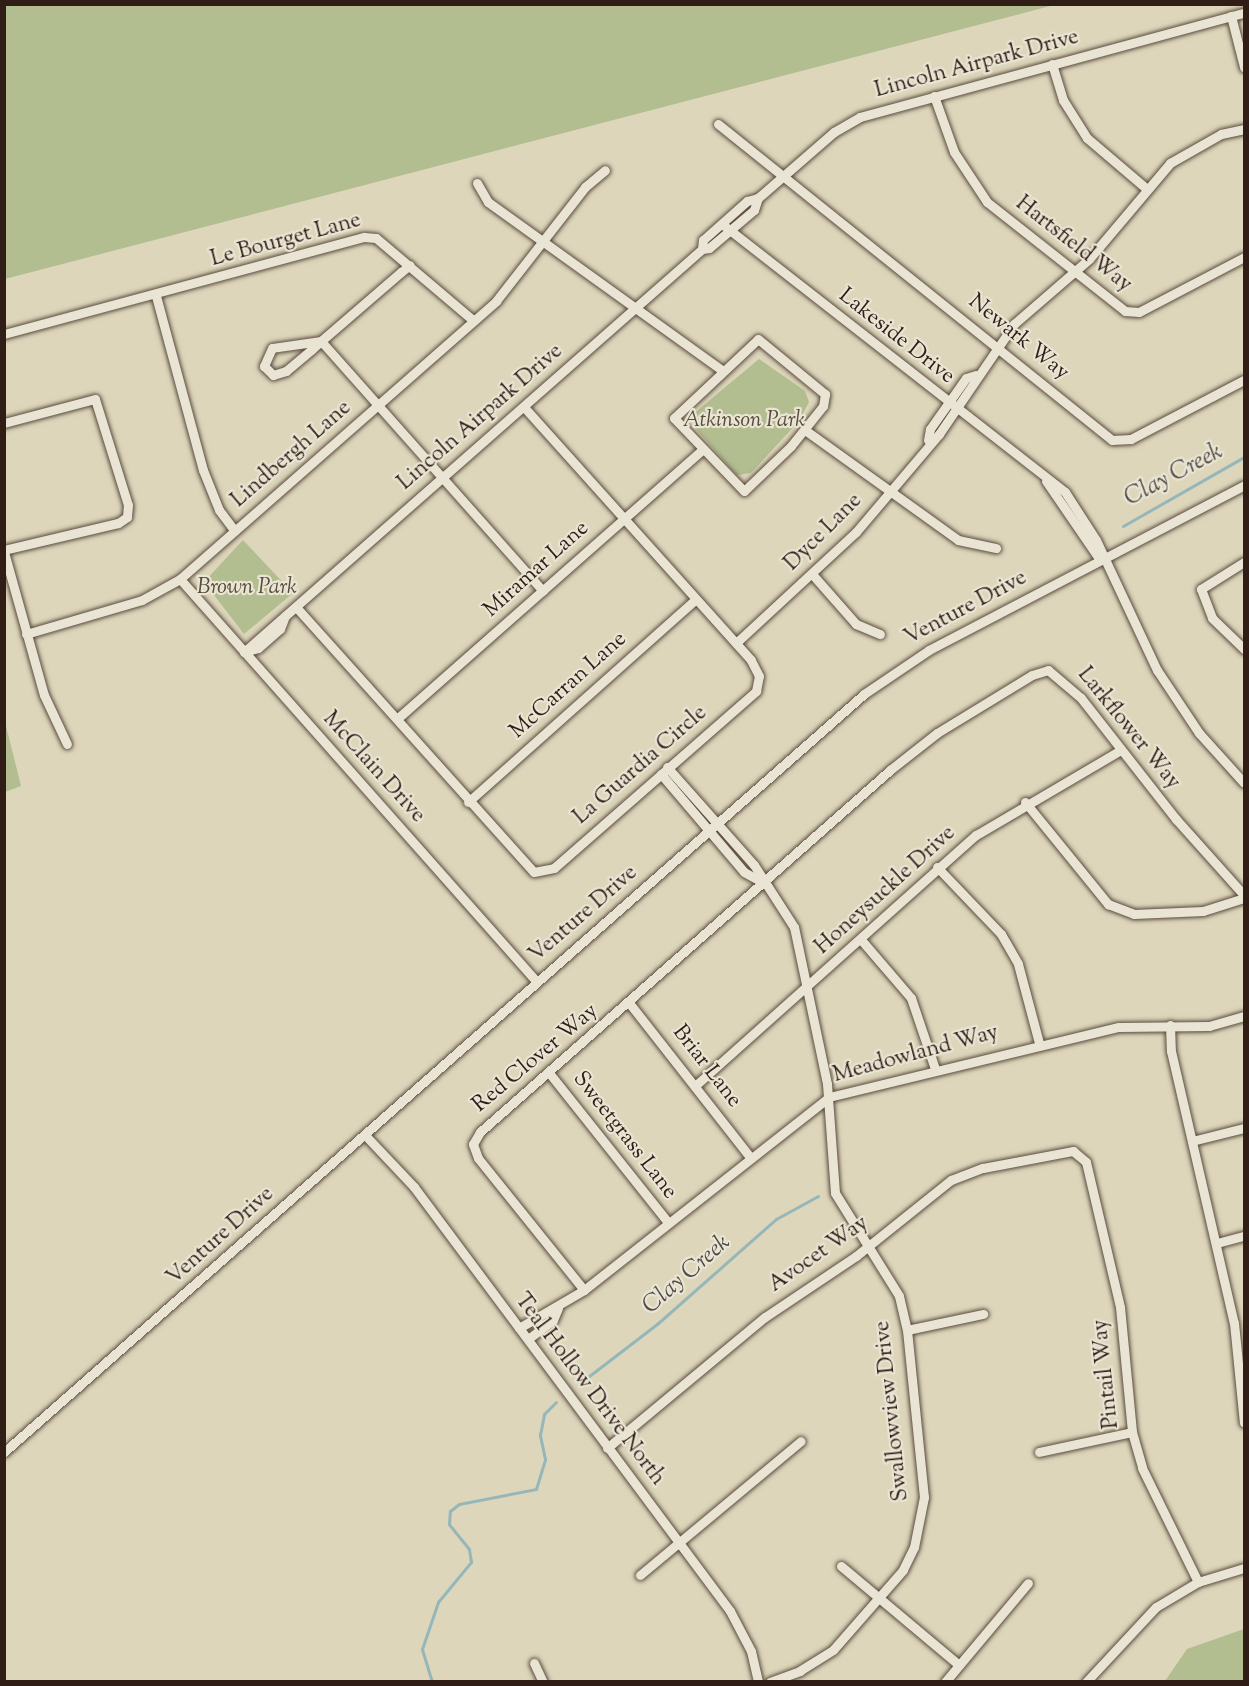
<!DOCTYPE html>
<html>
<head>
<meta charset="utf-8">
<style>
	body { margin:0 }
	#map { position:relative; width:1249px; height:1686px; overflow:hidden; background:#ddd6bb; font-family:"Sorts Mill Goudy",serif }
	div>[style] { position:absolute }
	.green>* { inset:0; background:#b2bd90 }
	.stream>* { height:3px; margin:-1.5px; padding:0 1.5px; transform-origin:1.5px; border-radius:1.5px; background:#96b7b9 }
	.roads { filter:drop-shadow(0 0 2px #5b4b3e) drop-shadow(0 0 2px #5b4b3e) }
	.minor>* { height:9px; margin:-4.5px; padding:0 4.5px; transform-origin:4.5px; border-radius:4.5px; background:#e9e4d3 }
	span { translate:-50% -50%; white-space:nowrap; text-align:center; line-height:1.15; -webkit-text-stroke:4.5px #e9e4d3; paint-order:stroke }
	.street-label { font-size:22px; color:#301d15 }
	.park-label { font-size:22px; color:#574d3a; font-style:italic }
	.water-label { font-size:24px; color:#4f4b46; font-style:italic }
	.frame { position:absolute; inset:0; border:6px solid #301d15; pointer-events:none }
</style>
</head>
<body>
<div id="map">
	<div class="green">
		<div style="clip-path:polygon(5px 4px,1054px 4px,1054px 5px,5px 279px)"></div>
		<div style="clip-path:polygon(759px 359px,805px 391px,809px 402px,799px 421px,751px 473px,737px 475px,695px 428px,692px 415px)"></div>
		<div style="clip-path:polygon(243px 540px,293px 593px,244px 634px,204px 582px)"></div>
		<div style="clip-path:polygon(5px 722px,21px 786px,5px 792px,4px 792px)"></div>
		<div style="clip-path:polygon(1244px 1629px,1244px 1681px,1165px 1681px,1187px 1649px)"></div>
	</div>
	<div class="stream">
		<div style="left:1123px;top:526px;width:139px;rotate:-29.7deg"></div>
		<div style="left:580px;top:1383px;width:97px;rotate:-37.5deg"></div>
		<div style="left:657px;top:1324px;width:159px;rotate:-41.4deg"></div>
		<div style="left:776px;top:1219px;width:48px;rotate:-28.7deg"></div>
		<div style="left:432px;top:1682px;width:34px;rotate:-107deg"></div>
		<div style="left:422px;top:1649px;width:50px;rotate:-71.2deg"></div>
		<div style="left:438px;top:1602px;width:52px;rotate:-50.5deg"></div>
		<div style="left:471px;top:1562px;width:13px;rotate:-99deg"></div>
		<div style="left:469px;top:1549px;width:32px;rotate:-129deg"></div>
		<div style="left:449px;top:1524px;width:13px;rotate:-86deg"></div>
		<div style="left:450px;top:1511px;width:11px;rotate:-38deg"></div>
		<div style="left:459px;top:1504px;width:78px;rotate:-11deg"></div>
		<div style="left:536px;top:1489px;width:31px;rotate:-73deg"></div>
		<div style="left:545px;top:1459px;width:25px;rotate:-102deg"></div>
		<div style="left:540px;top:1435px;width:21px;rotate:-79deg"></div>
		<div style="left:544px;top:1414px;width:17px;rotate:-45deg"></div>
	</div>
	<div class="roads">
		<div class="minor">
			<div style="left:1231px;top:16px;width:53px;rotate:75.7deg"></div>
			<div style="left:1052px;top:64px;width:38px;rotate:73deg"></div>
			<div style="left:1063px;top:100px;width:45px;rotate:57.7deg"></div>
			<div style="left:1087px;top:138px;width:79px;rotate:40.4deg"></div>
			<div style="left:934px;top:96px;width:59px;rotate:70.3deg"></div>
			<div style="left:954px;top:152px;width:60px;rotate:56.6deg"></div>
			<div style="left:987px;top:202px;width:176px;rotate:38.3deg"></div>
			<div style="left:1125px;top:311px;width:14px;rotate:4deg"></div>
			<div style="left:1139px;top:312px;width:119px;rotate:-27.6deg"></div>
			<div style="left:718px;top:124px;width:505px;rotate:38.73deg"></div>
			<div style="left:1112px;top:440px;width:19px;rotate:-3deg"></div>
			<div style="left:1131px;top:439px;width:127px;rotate:-27.6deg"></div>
			<div style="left:477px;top:183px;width:22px;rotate:60deg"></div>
			<div style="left:488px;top:202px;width:288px;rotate:35.7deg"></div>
			<div style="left:722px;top:224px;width:435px;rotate:38deg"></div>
			<div style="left:1065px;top:492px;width:57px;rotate:57.1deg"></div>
			<div style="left:1096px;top:540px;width:144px;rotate:64.9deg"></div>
			<div style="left:1157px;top:670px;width:76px;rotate:56.3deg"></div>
			<div style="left:1199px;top:733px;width:67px;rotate:48deg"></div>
			<div style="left:702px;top:249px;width:9px;rotate:-84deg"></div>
			<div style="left:703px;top:240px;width:59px;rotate:-41.6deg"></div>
			<div style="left:747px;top:201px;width:11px;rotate:-15deg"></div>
			<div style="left:758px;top:198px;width:101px;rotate:-41deg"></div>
			<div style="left:834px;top:132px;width:30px;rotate:-30deg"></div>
			<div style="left:860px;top:117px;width:398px;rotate:-15.2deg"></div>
			<div style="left:156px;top:296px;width:180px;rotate:74.9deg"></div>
			<div style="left:203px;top:470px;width:43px;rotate:68.2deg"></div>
			<div style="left:219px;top:510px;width:26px;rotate:53deg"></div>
			<div style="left:4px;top:334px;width:373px;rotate:-15.1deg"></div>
			<div style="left:364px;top:237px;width:12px;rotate:5deg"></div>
			<div style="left:376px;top:238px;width:128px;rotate:40.3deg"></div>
			<div style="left:758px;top:339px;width:87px;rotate:39.4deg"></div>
			<div style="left:825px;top:394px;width:12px;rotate:99deg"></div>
			<div style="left:823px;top:406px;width:51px;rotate:128.7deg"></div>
			<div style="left:791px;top:446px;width:65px;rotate:136.2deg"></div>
			<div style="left:744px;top:491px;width:101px;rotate:-133.8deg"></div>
			<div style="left:674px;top:418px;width:115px;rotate:-43.2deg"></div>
			<div style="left:321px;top:341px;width:334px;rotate:48.4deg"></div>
			<div style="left:321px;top:341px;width:49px;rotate:171.9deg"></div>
			<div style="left:272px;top:348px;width:20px;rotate:114deg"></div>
			<div style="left:264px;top:366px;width:13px;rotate:45deg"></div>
			<div style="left:273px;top:375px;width:14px;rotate:-17deg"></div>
			<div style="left:286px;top:371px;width:33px;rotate:-40deg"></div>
			<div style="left:311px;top:350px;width:13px;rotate:-42deg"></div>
			<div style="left:321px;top:341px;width:106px;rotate:-40.8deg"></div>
			<div style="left:401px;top:272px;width:11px;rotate:-38deg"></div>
			<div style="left:4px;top:423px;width:94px;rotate:-14.8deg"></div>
			<div style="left:95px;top:399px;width:111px;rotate:72.7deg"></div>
			<div style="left:128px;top:505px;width:12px;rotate:95deg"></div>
			<div style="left:127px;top:517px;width:11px;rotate:146deg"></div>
			<div style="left:118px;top:523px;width:117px;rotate:166.7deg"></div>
			<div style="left:805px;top:430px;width:188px;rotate:35.7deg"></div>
			<div style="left:958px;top:540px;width:39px;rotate:12deg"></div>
			<div style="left:928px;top:440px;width:11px;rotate:-80deg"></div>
			<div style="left:930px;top:429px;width:62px;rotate:-54.8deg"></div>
			<div style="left:966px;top:378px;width:10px;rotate:-17deg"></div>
			<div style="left:1046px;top:481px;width:96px;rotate:55.6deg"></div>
			<div style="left:4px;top:552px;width:148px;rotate:74.4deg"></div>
			<div style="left:44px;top:695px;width:54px;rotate:64.9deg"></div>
			<div style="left:1244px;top:562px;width:51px;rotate:147.9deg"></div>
			<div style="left:1201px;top:589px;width:31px;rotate:69deg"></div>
			<div style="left:1212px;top:618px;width:45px;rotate:44.1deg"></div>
			<div style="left:812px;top:574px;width:67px;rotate:48.7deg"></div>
			<div style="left:856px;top:624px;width:26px;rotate:23deg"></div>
			<div style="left:180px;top:579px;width:538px;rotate:48.46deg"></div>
			<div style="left:296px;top:607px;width:356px;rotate:48.1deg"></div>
			<div style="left:534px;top:872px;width:20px;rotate:-11deg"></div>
			<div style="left:554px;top:868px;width:269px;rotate:-41.2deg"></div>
			<div style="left:756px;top:691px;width:15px;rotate:-79deg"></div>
			<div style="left:759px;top:676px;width:18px;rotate:-117deg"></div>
			<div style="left:751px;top:660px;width:340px;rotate:-131.9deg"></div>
			<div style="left:26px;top:634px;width:121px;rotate:-16.3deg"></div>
			<div style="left:142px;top:600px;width:43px;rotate:-28.9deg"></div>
			<div style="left:180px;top:579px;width:421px;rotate:-41.3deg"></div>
			<div style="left:496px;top:301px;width:145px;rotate:-52deg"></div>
			<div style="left:585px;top:187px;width:26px;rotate:-40deg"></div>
			<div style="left:736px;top:643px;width:163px;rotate:-42.8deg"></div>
			<div style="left:856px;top:532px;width:128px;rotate:-49.7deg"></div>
			<div style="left:939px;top:434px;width:133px;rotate:-55.7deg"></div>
			<div style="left:1014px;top:324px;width:99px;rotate:-40.9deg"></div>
			<div style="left:1089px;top:259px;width:126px;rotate:-49.8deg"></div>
			<div style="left:1170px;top:163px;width:59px;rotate:-29.6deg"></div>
			<div style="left:1221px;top:134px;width:24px;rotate:-12deg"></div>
			<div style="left:244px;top:652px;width:610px;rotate:-41.34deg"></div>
			<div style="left:702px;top:249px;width:7px;rotate:-8deg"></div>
			<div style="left:709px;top:248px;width:59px;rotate:-40.2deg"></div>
			<div style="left:754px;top:210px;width:13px;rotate:-72deg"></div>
			<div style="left:244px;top:652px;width:15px;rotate:-16deg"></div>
			<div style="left:258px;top:648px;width:29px;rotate:-41deg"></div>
			<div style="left:280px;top:629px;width:14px;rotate:-69deg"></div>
			<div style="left:398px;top:718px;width:405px;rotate:-41.4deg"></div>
			<div style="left:667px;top:767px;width:131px;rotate:48.4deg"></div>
			<div style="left:754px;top:865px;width:74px;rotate:57.2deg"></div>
			<div style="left:794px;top:927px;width:160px;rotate:78.1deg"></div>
			<div style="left:827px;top:1084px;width:109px;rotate:85.8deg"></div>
			<div style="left:835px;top:1193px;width:121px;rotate:58.1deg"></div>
			<div style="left:899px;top:1296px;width:35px;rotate:77deg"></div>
			<div style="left:907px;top:1330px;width:168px;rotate:84.2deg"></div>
			<div style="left:924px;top:1497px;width:51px;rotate:101.3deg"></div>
			<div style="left:914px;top:1547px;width:25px;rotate:116deg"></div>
			<div style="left:903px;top:1570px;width:106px;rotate:131.2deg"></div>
			<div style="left:833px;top:1650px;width:39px;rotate:148deg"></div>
			<div style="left:800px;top:1671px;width:32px;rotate:160deg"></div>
			<div style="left:661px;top:774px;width:128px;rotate:49.7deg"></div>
			<div style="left:744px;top:872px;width:23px;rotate:29deg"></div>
			<div style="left:468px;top:802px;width:304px;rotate:-41.7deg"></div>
			<div style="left:1025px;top:802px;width:132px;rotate:50.9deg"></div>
			<div style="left:1108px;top:904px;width:28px;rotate:21deg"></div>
			<div style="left:1134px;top:914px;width:69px;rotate:-2.5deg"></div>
			<div style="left:1203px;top:911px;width:43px;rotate:-17.6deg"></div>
			<div style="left:937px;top:867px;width:93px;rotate:46.3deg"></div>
			<div style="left:1001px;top:934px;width:34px;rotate:60deg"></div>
			<div style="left:1018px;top:964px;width:82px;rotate:75.1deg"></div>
			<div style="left:863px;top:942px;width:74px;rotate:49.4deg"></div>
			<div style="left:911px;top:998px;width:75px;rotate:71.3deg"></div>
			<div style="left:630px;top:1004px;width:193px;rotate:51.9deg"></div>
			<div style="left:1170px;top:1025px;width:26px;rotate:88deg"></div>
			<div style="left:1171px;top:1051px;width:279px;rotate:77deg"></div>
			<div style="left:1234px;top:1323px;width:100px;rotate:84.3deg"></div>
			<div style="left:550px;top:1074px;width:188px;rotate:51.5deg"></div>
			<div style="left:696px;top:1085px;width:375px;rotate:-41.8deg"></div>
			<div style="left:976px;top:835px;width:166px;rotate:-30.4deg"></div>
			<div style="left:365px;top:1135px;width:71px;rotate:46.7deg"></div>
			<div style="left:414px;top:1187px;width:529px;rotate:53.3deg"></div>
			<div style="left:730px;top:1611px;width:45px;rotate:62.3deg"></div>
			<div style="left:751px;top:1651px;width:32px;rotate:77deg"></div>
			<div style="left:1192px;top:1141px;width:54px;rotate:-14deg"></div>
			<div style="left:1217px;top:1243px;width:28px;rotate:-15deg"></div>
			<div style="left:584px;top:1290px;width:169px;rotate:-128.8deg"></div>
			<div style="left:478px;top:1158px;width:15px;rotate:-110deg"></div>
			<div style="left:473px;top:1144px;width:14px;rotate:-60deg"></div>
			<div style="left:480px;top:1132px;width:547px;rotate:-41.44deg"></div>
			<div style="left:890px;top:770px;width:60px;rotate:-38.2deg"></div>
			<div style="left:937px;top:733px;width:111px;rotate:-31.4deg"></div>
			<div style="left:1032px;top:675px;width:17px;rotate:-17deg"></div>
			<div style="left:1048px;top:670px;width:43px;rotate:40.3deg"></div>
			<div style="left:1081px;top:698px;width:154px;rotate:51.9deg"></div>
			<div style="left:1176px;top:819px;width:102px;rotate:48.2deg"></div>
			<div style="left:519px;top:1328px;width:75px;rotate:-30.3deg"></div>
			<div style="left:584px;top:1290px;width:312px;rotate:-38.2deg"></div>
			<div style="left:829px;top:1097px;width:298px;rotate:-13.6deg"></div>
			<div style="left:1119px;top:1027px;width:90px;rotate:-0.6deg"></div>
			<div style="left:1209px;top:1026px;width:36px;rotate:-16deg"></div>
			<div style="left:907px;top:1330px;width:78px;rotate:-11.9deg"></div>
			<div style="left:528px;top:1339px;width:31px;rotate:-37deg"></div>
			<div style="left:553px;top:1320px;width:13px;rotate:-67deg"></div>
			<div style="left:607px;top:1448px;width:205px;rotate:-39.7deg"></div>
			<div style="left:765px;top:1317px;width:110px;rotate:-33.8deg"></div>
			<div style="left:856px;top:1256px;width:122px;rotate:-38.7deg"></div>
			<div style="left:951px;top:1180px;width:34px;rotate:-21deg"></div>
			<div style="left:983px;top:1168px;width:92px;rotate:-10.7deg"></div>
			<div style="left:1073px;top:1151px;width:17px;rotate:40deg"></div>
			<div style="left:1086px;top:1162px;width:149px;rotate:76.8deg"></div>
			<div style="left:1120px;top:1307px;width:126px;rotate:84.5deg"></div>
			<div style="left:1132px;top:1432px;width:37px;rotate:74deg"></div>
			<div style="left:1142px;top:1468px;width:127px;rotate:63.8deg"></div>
			<div style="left:4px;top:1452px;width:1146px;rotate:-41.39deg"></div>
			<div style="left:864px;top:694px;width:78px;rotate:-34.1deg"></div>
			<div style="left:929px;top:650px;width:356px;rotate:-27.6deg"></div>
			<div style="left:1039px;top:1452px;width:95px;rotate:-12.1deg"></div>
			<div style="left:841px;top:1566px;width:154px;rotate:40deg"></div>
			<div style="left:640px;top:1575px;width:209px;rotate:-39.8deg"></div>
			<div style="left:534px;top:1663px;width:21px;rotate:65deg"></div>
			<div style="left:945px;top:1682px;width:129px;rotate:-50deg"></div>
			<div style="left:1086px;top:1682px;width:103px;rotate:-47deg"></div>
			<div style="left:1156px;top:1607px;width:49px;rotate:-30.8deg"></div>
			<div style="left:1198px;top:1582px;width:48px;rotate:-16.9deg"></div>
		</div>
	</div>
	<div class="street-label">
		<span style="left:977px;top:65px;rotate:-15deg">Lincoln Airpark Drive</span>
		<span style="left:286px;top:241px;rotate:-15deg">Le Bourget Lane</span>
		<span style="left:1073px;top:245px;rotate:38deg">Hartsfield Way</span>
		<span style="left:896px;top:337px;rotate:38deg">Lakeside Drive</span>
		<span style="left:1018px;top:338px;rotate:39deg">Newark Way</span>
		<span style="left:481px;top:418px;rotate:-41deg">Lincoln Airpark Drive</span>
		<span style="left:292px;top:455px;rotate:-41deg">Lindbergh Lane</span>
		<span style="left:824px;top:533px;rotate:-45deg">Dyce Lane</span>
		<span style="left:537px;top:570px;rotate:-42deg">Miramar Lane</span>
		<span style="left:966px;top:609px;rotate:-28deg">Venture Drive</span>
		<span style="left:569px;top:686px;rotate:-42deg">McCarran Lane</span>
		<span style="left:1128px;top:729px;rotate:51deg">Larkflower Way</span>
		<span style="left:641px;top:766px;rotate:-41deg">La Guardia Circle</span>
		<span style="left:373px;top:768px;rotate:48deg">McClain Drive</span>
		<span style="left:886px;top:891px;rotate:-42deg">Honeysuckle Drive</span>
		<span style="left:584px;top:915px;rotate:-41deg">Venture Drive</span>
		<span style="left:916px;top:1055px;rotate:-15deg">Meadowland Way</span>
		<span style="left:536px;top:1059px;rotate:-40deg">Red Clover Way</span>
		<span style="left:706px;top:1067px;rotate:52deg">Briar Lane</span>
		<span style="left:624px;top:1136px;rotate:52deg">Sweetgrass Lane</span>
		<span style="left:221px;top:1237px;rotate:-42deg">Venture Drive</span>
		<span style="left:819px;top:1255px;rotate:-35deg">Avocet Way</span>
		<span style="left:1107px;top:1374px;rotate:-96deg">Pintail Way</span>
		<span style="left:589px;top:1390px;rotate:53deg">Teal Hollow Drive North</span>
		<span style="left:893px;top:1411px;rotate:-96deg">Swallowview Drive</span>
	</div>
	<div class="park-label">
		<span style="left:744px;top:422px">Atkinson Park</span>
		<span style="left:247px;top:589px">Brown Park</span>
	</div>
	<div class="water-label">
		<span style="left:1174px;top:476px;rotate:-28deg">Clay Creek</span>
		<span style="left:687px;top:1275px;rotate:-41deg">Clay Creek</span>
	</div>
	<div class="frame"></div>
</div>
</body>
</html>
